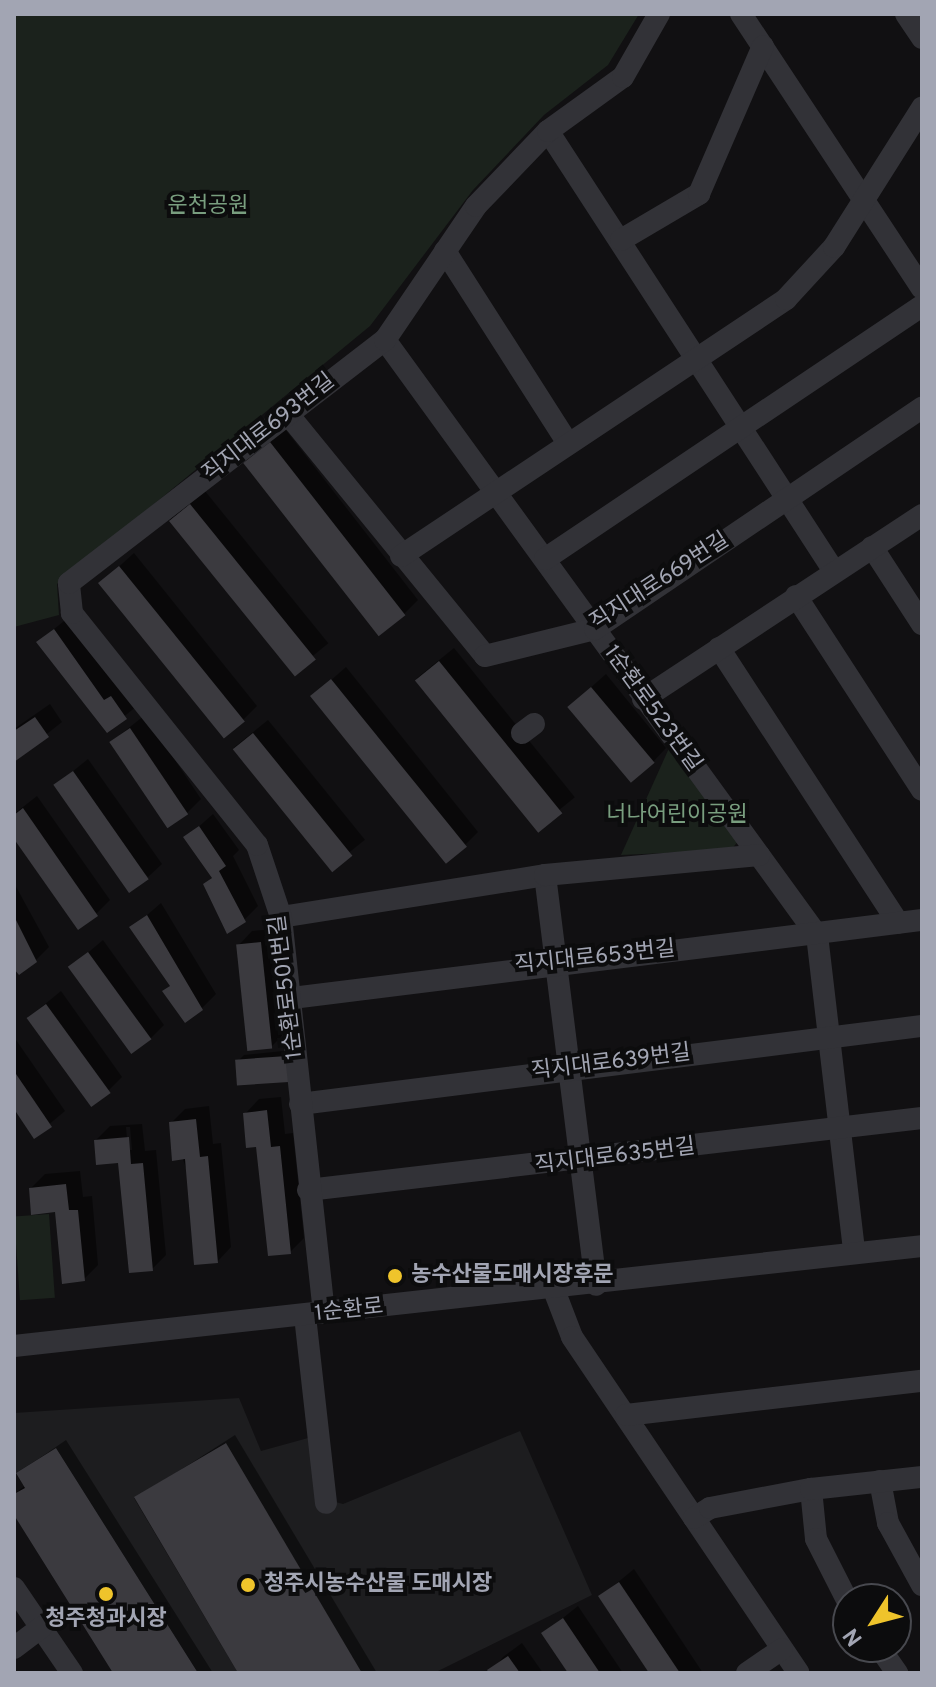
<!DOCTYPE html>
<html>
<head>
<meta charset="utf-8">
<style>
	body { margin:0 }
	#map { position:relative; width:936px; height:1687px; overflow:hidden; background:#111012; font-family:Overpass,"Noto Sans KR",sans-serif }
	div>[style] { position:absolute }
	.built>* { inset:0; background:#1d1d1f }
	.green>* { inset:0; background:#1b221c; transform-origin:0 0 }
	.shadow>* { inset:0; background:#0007; transform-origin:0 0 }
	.building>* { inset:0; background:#3b3a3f; transform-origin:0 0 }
	.minor>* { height:22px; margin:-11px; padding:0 11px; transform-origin:11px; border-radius:11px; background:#323237 }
	.dots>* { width:22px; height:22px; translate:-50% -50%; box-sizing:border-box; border:4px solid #0c0c0d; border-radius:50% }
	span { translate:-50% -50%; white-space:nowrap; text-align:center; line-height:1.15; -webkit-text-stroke:8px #0c0c0d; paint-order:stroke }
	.park-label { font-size:22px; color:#799e7f }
	.street-label { font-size:22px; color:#a2a5b3 }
	.poi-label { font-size:22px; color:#a2a5b3; font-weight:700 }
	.left { translate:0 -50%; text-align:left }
	.frame { position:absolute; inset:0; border:16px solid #a2a5b3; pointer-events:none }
	.north { position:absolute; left:832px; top:1583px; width:80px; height:80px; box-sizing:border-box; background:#0c0c0d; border:2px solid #48494f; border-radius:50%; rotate:234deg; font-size:22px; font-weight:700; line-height:32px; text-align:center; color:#a2a5b3 }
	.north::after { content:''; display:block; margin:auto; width:28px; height:36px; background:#efc42b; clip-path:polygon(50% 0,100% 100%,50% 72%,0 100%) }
</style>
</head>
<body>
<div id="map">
	<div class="built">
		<div style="clip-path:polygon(239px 1398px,261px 1451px,308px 1438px,318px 1497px,343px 1504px,520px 1431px,592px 1595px,434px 1673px,362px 1673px,225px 1443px,134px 1498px,238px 1673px,198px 1673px,56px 1448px,14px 1474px,14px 1413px)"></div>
	</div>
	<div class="green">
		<div style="clip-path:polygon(14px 14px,639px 14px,608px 65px,544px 115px,473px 190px,370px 326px,57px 584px,59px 615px,14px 627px)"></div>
		<div style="clip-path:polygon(670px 746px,739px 840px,731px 850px,621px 855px)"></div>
		<div style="left:49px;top:1214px;width:84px;height:35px;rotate:86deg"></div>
	</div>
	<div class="shadow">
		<div style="clip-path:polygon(285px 429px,418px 600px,404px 614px,246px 463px)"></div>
		<div style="left:205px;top:491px;width:196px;height:45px;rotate:51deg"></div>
		<div style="clip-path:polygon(134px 553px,257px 706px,243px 720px,101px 583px)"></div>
		<div style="left:69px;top:617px;width:112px;height:39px;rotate:51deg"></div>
		<div style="left:454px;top:648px;width:192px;height:48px;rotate:51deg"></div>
		<div style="clip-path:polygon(346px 667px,478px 832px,464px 846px,313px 696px)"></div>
		<div style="clip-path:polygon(606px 674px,666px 748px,653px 762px,570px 706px)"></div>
		<div style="clip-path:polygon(50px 704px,62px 722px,14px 760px,14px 729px)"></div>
		<div style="clip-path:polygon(145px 715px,201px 799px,187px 813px,111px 742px)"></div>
		<div style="left:268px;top:720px;width:154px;height:44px;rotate:51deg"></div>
		<div style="clip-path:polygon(88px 759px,162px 864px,148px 877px,56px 785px)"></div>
		<div style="clip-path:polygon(37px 796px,110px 900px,96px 914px,14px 835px,14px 814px)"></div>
		<div style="clip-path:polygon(213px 814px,239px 850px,233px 856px,258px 906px,244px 920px,205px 884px,213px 877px,186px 838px)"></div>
		<div style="clip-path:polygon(14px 883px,49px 947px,35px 961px,14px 965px)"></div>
		<div style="clip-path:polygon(161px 903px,216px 994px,202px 1008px,165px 991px,171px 985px,132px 928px)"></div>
		<div style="clip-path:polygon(274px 929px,286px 1032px,272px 1046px,238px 946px,252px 931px)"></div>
		<div style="clip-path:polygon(103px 940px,164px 1025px,150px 1039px,71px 967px)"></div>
		<div style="clip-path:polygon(61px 991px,122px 1077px,108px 1091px,28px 1018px)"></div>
		<div style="clip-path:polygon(14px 1037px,65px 1111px,35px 1136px,14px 1105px)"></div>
		<div style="clip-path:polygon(293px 1050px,295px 1073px,237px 1062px,244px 1055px)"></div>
		<div style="clip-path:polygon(281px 1097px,285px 1134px,293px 1133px,304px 1238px,290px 1252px,245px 1114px,259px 1099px)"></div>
		<div style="clip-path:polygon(209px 1106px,213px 1144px,221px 1143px,231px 1247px,217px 1262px,171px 1123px,185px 1109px)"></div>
		<div style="clip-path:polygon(evenodd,142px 1124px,145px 1151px,156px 1150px,166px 1255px,152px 1269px,120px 1161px,96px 1140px,110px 1126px,142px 1124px,126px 1127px,130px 1127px,132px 1150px,128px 1150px,126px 1127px)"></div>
		<div style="clip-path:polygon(80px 1171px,83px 1197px,92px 1196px,98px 1265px,84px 1279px,57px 1210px,31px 1188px,45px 1174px)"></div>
		<div style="clip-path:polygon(235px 1435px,377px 1673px,240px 1673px,137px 1498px)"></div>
		<div style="clip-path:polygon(66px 1440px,213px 1673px,116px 1673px,14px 1511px,14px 1494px,26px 1485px,18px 1473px)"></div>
		<div style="clip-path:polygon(634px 1569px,703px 1673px,652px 1673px,600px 1597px)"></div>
		<div style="clip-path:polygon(578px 1606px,623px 1673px,570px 1673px,544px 1633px)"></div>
		<div style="clip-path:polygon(522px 1643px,543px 1673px,491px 1673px,503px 1657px)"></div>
	</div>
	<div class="building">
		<div style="left:270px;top:442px;width:220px;height:34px;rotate:52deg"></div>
		<div style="left:190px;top:504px;width:200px;height:27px;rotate:51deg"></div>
		<div style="left:119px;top:566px;width:200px;height:27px;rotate:51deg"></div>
		<div style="clip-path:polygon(54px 629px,104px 700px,111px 696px,127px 719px,107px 733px,36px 642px)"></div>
		<div style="left:439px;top:661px;width:196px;height:31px;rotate:51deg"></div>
		<div style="left:331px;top:679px;width:216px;height:27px;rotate:51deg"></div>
		<div style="left:591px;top:687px;width:99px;height:31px;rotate:50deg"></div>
		<div style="clip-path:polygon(35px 717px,49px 737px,14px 762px,14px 731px)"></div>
		<div style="left:130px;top:728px;width:104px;height:25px;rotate:56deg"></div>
		<div style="left:253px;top:733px;width:158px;height:26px;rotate:51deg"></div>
		<div style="left:73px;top:771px;width:132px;height:24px;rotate:55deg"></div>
		<div style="clip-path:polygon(23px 808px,98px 916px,78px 930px,14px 839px,14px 815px)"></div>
		<div style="clip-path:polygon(199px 826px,226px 866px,219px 871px,246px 922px,227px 934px,203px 884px,212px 878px,183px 837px)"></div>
		<div style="clip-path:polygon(147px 915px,203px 1010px,185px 1023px,162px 991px,170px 986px,129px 927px)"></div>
		<div style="clip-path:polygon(14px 916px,37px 962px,19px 975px,14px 969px)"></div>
		<div style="left:261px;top:942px;width:107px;height:25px;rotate:84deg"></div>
		<div style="left:88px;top:952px;width:108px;height:25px;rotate:54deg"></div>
		<div style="left:46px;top:1004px;width:110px;height:24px;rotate:54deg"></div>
		<div style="left:287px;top:1056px;width:26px;height:52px;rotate:86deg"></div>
		<div style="clip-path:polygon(14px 1071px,52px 1127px,34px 1139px,14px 1109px)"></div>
		<div style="clip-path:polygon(267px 1110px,271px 1147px,280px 1146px,291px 1254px,268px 1256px,256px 1147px,246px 1148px,243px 1113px)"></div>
		<div style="clip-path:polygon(196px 1119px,200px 1157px,208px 1156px,218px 1263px,194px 1265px,185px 1159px,172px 1161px,169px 1122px)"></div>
		<div style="clip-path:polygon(129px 1137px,131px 1164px,143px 1163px,153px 1271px,129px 1273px,118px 1163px,96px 1165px,94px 1140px)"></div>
		<div style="clip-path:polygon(66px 1184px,69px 1210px,78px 1210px,85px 1281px,62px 1284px,55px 1212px,31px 1215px,29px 1188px)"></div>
		<div style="clip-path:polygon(226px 1443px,362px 1673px,238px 1673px,134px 1497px)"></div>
		<div style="clip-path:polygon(56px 1448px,198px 1673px,113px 1673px,14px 1515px,14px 1494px,25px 1488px,16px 1473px)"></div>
		<div style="clip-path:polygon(619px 1582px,680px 1673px,649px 1673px,598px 1596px)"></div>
		<div style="clip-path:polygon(563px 1618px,600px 1673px,568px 1673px,541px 1633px)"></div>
		<div style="clip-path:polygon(508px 1656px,520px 1673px,489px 1673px,487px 1670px)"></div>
	</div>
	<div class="minor">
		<div style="left:741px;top:14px;width:328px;rotate:56.6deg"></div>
		<div style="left:906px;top:14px;width:29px;rotate:56deg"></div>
		<div style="left:548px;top:131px;width:525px;rotate:56.98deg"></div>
		<div style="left:621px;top:240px;width:91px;rotate:-30.5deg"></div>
		<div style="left:699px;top:194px;width:161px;rotate:-66.6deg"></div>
		<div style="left:445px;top:251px;width:228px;rotate:57.4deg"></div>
		<div style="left:385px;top:340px;width:735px;rotate:54.02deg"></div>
		<div style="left:817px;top:935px;width:319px;rotate:83.3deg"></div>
		<div style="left:287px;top:413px;width:313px;rotate:50.8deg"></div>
		<div style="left:485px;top:656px;width:113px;rotate:-13.8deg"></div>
		<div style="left:595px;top:629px;width:395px;rotate:-34.1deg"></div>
		<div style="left:872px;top:547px;width:92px;rotate:57deg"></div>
		<div style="left:401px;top:556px;width:463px;rotate:-33.7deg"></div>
		<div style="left:786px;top:299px;width:71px;rotate:-47.3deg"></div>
		<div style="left:834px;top:247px;width:165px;rotate:-57.7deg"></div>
		<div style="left:545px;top:559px;width:454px;rotate:-33.9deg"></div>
		<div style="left:796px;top:596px;width:231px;rotate:57deg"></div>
		<div style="left:719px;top:648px;width:328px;rotate:56.9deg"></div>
		<div style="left:643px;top:699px;width:334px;rotate:-33.4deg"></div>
		<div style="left:522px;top:733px;width:15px;rotate:-37deg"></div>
		<div style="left:545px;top:875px;width:413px;rotate:82.9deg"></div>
		<div style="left:281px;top:917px;width:267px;rotate:-9deg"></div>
		<div style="left:545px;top:875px;width:215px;rotate:-5.3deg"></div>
		<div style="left:292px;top:998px;width:635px;rotate:-7.06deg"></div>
		<div style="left:300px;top:1104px;width:627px;rotate:-7.15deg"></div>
		<div style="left:308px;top:1190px;width:618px;rotate:-6.69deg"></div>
		<div style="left:554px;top:1290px;width:50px;rotate:69deg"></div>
		<div style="left:572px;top:1337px;width:405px;rotate:56deg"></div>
		<div style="left:324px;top:1313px;width:398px;rotate:-96.2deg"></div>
		<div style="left:281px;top:917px;width:76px;rotate:-108.4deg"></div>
		<div style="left:257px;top:845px;width:297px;rotate:-128.6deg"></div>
		<div style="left:72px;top:613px;width:30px;rotate:-96deg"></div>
		<div style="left:69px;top:583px;width:399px;rotate:-37.6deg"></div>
		<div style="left:385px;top:340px;width:162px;rotate:-55.8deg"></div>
		<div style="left:476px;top:206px;width:104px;rotate:-46.2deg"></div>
		<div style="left:548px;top:131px;width:92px;rotate:-35.8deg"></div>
		<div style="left:623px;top:77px;width:73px;rotate:-60.3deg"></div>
		<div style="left:305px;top:1316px;width:188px;rotate:83.6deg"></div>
		<div style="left:14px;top:1346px;width:913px;rotate:-6.28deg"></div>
		<div style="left:626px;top:1415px;width:298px;rotate:-6.6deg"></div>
		<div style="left:880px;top:1481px;width:43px;rotate:79.2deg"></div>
		<div style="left:888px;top:1523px;width:71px;rotate:61.3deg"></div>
		<div style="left:811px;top:1489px;width:50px;rotate:84.3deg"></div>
		<div style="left:816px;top:1539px;width:71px;rotate:63.1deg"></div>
		<div style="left:694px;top:1518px;width:19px;rotate:-32deg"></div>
		<div style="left:710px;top:1508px;width:103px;rotate:-10.7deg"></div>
		<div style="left:811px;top:1489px;width:112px;rotate:-6.2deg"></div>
		<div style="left:14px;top:1588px;width:103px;rotate:55.7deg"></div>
		<div style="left:879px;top:1647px;width:32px;rotate:55deg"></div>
		<div style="left:14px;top:1648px;width:34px;rotate:-37deg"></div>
		<div style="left:747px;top:1673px;width:42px;rotate:-34.4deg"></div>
	</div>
	<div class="dots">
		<div style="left:395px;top:1276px;background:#efc42b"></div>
		<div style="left:248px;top:1585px;background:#efc42b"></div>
		<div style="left:106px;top:1594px;background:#efc42b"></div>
	</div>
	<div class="park-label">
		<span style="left:208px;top:207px">운천공원</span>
		<span style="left:677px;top:816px">너나어린이공원</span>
	</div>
	<div class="street-label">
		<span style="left:269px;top:428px;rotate:-38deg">직지대로693번길</span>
		<span style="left:660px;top:582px;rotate:-33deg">직지대로669번길</span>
		<span style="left:652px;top:709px;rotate:54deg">1순환로523번길</span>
		<span style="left:595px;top:958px;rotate:-6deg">직지대로653번길</span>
		<span style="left:287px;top:987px;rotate:-97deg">1순환로501번길</span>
		<span style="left:611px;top:1063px;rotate:-7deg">직지대로639번길</span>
		<span style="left:615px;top:1157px;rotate:-7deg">직지대로635번길</span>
		<span style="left:349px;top:1311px;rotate:-6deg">1순환로</span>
	</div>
	<div class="poi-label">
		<span class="left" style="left:411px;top:1276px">농수산물도매시장후문</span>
		<span class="left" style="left:264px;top:1585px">청주시농수산물 도매시장</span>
		<span style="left:106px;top:1620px">청주청과시장</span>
	</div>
	<div class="frame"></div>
	<div class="north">N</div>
</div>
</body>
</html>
